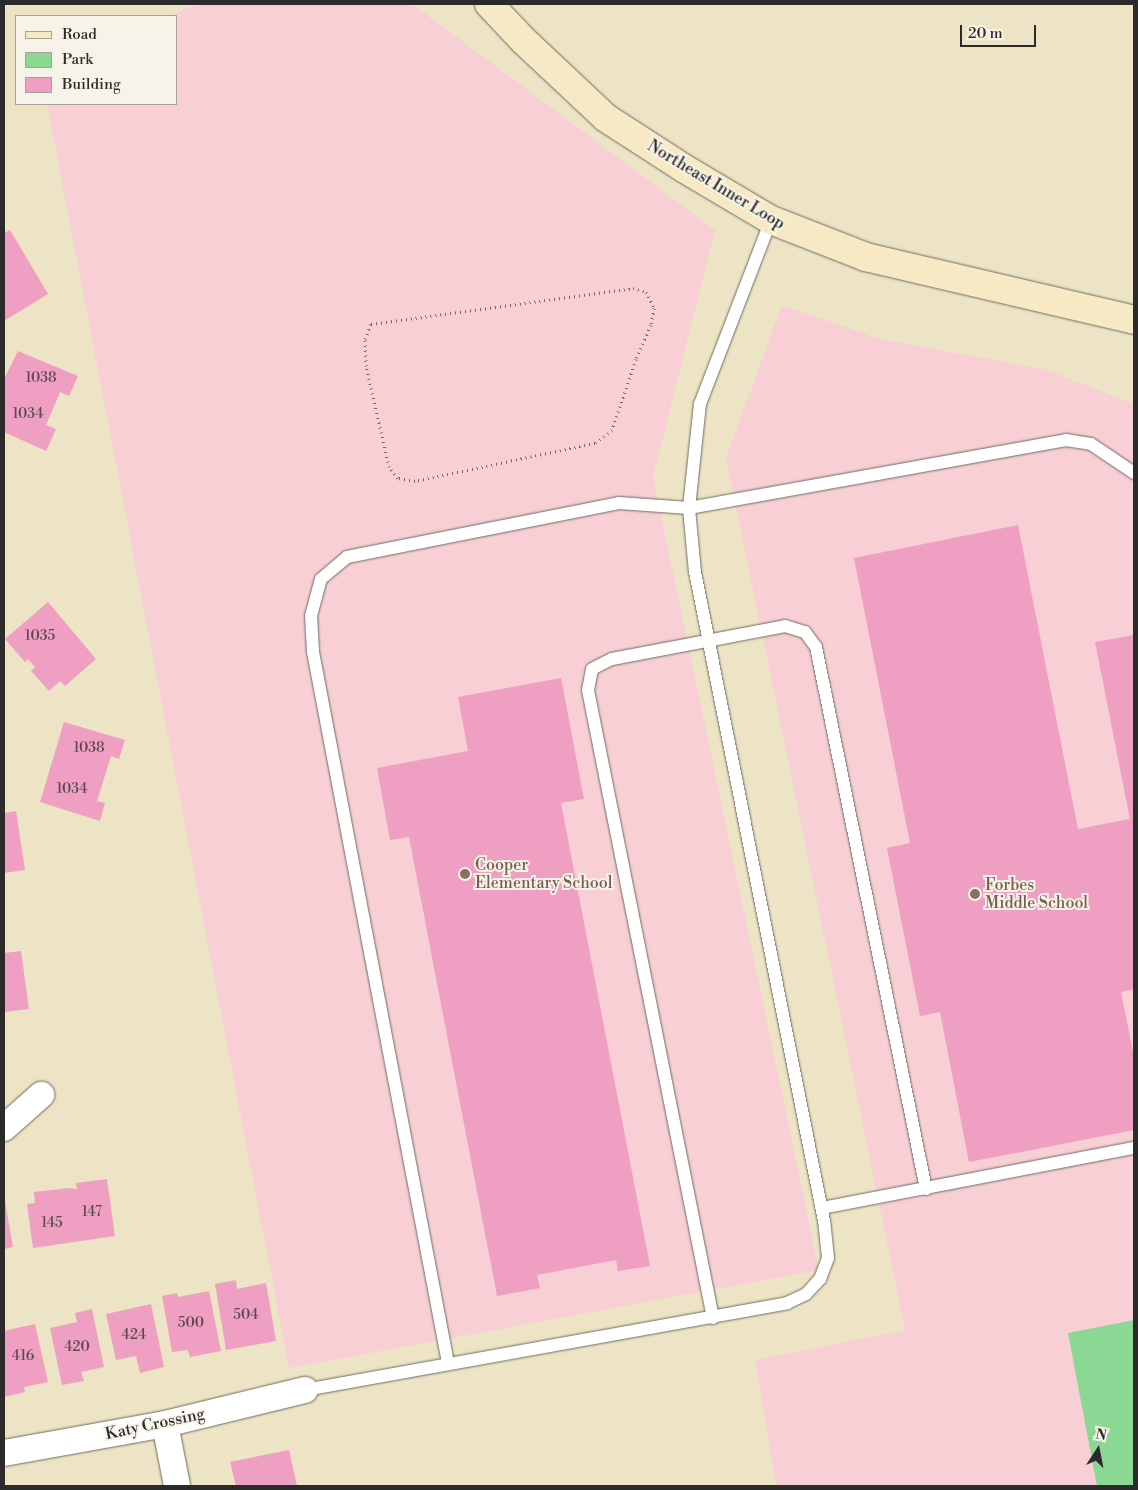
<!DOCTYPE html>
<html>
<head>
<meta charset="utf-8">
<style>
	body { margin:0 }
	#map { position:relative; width:1138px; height:1490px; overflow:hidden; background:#ece4c5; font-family:"Libre Bodoni",serif }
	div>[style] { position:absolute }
	.built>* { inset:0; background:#f7cfd5 }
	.green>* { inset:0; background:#8bd794 }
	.building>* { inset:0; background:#ee9fc2 }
	.path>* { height:3px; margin-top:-1.5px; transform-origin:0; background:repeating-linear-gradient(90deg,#6f6c61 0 1px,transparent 0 5px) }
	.roads { filter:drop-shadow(0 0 1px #6f6c61) drop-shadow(0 0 1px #6f6c61) }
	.service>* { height:12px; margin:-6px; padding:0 6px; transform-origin:6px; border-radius:6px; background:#fff }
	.minor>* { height:26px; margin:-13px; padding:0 13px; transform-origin:13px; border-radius:13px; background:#fff }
	.secondary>* { height:28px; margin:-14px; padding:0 14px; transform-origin:14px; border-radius:14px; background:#f6e9c3 }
	.dots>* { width:14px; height:14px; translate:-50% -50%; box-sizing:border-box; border:2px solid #f7f3e8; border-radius:50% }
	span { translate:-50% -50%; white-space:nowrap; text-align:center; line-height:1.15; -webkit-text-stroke:4px #f7f3e8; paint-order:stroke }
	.number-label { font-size:14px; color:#5c4851 }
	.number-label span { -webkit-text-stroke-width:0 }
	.street-label { font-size:16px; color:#2b2b2b }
	.education-label { font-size:16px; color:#785e54 }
	.left { translate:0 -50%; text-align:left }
	.frame { position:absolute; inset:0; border:5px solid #2b2b2b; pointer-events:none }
	.legend { position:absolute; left:15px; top:15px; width:162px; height:90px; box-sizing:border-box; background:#f7f3e8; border:1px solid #a5a39c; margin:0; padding:6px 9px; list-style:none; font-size:15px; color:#2b2b2b }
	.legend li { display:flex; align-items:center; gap:10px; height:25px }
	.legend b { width:25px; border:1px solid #a5a39c }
	.north { position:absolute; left:1073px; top:1425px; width:50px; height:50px; -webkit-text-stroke:4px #f7f3e8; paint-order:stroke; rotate:11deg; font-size:14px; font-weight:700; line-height:20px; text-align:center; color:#2b2b2b }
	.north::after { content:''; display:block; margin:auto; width:18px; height:22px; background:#2b2b2b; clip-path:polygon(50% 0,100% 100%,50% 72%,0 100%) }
	.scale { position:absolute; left:960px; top:25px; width:76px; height:22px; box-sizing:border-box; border:2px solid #2b2b2b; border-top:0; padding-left:6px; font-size:15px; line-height:18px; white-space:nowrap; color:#2b2b2b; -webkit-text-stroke:4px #f7f3e8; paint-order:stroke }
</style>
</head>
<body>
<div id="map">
	<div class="built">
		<div style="clip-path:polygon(199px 4px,412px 4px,715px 230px,653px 477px,819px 1270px,289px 1368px,47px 104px,176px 104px,176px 16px,169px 16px)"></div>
		<div style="clip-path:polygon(782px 305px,879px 339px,1044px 369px,1134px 404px,1134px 1486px,776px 1486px,755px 1360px,905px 1330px,726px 458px)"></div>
	</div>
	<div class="green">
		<div style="clip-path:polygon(1134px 1320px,1134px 1486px,1097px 1486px,1068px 1333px)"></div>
	</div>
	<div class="building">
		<div style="clip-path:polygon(10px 230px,48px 294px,4px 321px,4px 233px)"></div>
		<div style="clip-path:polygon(18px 351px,78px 376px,69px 396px,60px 392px,46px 425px,56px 429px,46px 451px,4px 432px,4px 379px)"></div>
		<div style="clip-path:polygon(1018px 525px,1078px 829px,1130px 819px,1095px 642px,1134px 635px,1134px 989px,1121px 992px,1134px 1057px,1134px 1130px,969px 1162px,940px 1012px,920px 1016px,887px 848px,910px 843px,854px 558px)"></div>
		<div style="clip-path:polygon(48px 602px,96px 659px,65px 686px,60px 681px,49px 691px,31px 671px,35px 667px,28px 659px,25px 662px,5px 639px)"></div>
		<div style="clip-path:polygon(561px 678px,584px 799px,561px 803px,650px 1266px,618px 1271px,616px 1260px,537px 1275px,540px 1288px,497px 1296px,409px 837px,390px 840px,377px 768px,468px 751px,458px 697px)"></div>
		<div style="clip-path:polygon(64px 722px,125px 740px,119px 759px,111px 756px,97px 801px,105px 803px,100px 821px,40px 802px)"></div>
		<div style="clip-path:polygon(16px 811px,25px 870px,4px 873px,4px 813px)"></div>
		<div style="clip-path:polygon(21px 951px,29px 1009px,4px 1012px,4px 953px)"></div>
		<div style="clip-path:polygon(107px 1179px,115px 1236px,33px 1248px,27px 1204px,35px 1203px,34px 1192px,69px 1188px,77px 1189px,76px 1183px)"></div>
		<div style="clip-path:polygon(4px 1196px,13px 1247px,4px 1249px)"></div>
		<div style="clip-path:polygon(236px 1280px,237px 1289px,266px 1283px,276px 1341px,226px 1350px,215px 1284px)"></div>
		<div style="clip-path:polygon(209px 1291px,221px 1351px,190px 1357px,188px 1350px,172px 1352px,162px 1296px,177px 1293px,178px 1297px)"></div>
		<div style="clip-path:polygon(151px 1304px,164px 1367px,140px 1373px,136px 1356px,116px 1360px,106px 1314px)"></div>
		<div style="clip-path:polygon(92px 1309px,104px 1367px,81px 1372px,84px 1381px,62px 1385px,50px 1328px,77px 1322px,75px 1313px)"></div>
		<div style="clip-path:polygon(35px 1324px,48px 1382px,24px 1387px,25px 1392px,4px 1397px,4px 1331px)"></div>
		<div style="clip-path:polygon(289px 1450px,297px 1486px,236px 1486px,230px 1462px)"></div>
	</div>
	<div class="path">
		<div style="left:633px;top:288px;width:14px;rotate:17deg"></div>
		<div style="left:646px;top:292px;width:18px;rotate:63deg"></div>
		<div style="left:654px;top:308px;width:17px;rotate:100deg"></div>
		<div style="left:651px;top:325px;width:37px;rotate:114deg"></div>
		<div style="left:636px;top:359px;width:75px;rotate:108.7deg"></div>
		<div style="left:612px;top:430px;width:21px;rotate:143deg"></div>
		<div style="left:595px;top:443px;width:184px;rotate:168.1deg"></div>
		<div style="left:415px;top:481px;width:17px;rotate:-170deg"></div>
		<div style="left:398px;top:478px;width:14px;rotate:-129deg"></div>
		<div style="left:389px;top:467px;width:104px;rotate:-102.8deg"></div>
		<div style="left:366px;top:366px;width:27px;rotate:-92deg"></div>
		<div style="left:365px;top:339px;width:16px;rotate:-68deg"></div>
		<div style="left:371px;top:324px;width:264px;rotate:-7.8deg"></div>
	</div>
	<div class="roads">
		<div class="service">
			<div style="left:822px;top:1208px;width:318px;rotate:-10.9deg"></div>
			<div style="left:713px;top:1318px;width:640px;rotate:-101.26deg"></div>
			<div style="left:588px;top:690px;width:21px;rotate:-79deg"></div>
			<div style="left:592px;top:669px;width:22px;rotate:-27deg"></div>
			<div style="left:612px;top:659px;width:176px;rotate:-10.8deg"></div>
			<div style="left:785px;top:626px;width:21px;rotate:17deg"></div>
			<div style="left:805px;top:632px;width:19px;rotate:54deg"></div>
			<div style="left:816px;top:647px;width:553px;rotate:78.53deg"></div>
			<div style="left:448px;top:1363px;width:724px;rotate:-100.75deg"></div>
			<div style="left:313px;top:652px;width:36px;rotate:-93deg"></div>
			<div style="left:311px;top:616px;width:38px;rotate:-75deg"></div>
			<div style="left:321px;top:579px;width:34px;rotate:-40deg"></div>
			<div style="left:347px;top:557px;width:277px;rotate:-11.2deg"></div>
			<div style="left:619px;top:503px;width:70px;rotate:4.1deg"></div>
			<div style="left:689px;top:508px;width:383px;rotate:-10.2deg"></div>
			<div style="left:1066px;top:440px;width:25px;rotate:9deg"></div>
			<div style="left:1091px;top:444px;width:52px;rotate:34deg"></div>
			<div style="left:305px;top:1390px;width:490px;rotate:-10.2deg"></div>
			<div style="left:787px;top:1303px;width:21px;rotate:-25deg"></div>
			<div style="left:806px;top:1294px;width:21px;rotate:-47deg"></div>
			<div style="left:820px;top:1279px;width:22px;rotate:-69deg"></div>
			<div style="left:828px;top:1258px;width:37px;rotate:-96deg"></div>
			<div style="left:824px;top:1221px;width:662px;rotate:-101.24deg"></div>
			<div style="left:695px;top:572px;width:64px;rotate:-95.4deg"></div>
			<div style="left:689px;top:508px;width:105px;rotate:-84deg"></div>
			<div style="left:700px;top:404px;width:197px;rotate:-68.9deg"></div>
		</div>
		<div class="minor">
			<div style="left:4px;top:1128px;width:50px;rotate:-41.7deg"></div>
			<div style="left:165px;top:1424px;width:63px;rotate:79deg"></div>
			<div style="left:4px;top:1453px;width:164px;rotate:-10.2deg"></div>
			<div style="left:165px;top:1424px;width:144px;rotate:-13.7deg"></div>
		</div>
		<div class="secondary">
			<div style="left:489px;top:4px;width:51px;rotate:46.6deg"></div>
			<div style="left:524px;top:41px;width:112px;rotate:43.2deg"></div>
			<div style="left:606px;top:118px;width:94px;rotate:32.8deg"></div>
			<div style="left:685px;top:169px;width:100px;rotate:30.7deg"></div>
			<div style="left:771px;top:220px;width:102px;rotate:21.3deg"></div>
			<div style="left:866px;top:257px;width:275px;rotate:13.2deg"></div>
		</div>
	</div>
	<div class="dots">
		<div style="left:465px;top:874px;background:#8d6e63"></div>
		<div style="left:975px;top:894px;background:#8d6e63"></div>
	</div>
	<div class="number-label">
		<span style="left:41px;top:378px">1038</span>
		<span style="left:28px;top:414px">1034</span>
		<span style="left:40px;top:636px">1035</span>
		<span style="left:89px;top:748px">1038</span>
		<span style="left:72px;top:789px">1034</span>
		<span style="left:92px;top:1212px">147</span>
		<span style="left:52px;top:1223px">145</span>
		<span style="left:246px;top:1315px">504</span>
		<span style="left:191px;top:1323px">500</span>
		<span style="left:134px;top:1335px">424</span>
		<span style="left:77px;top:1347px">420</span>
		<span style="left:23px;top:1356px">416</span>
	</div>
	<div class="street-label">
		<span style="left:716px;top:185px;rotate:31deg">Northeast Inner Loop</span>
		<span style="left:155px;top:1424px;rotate:-12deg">Katy Crossing</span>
	</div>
	<div class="education-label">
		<span class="left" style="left:475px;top:874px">Cooper<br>Elementary School</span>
		<span class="left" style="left:985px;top:894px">Forbes<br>Middle School</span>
	</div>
	<div class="frame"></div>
	<ul class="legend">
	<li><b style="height:6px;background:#f6e9c3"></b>Road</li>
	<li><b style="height:14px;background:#8bd794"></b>Park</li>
	<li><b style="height:14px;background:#ee9fc2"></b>Building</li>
	</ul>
	<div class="north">N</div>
	<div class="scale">20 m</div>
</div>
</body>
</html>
